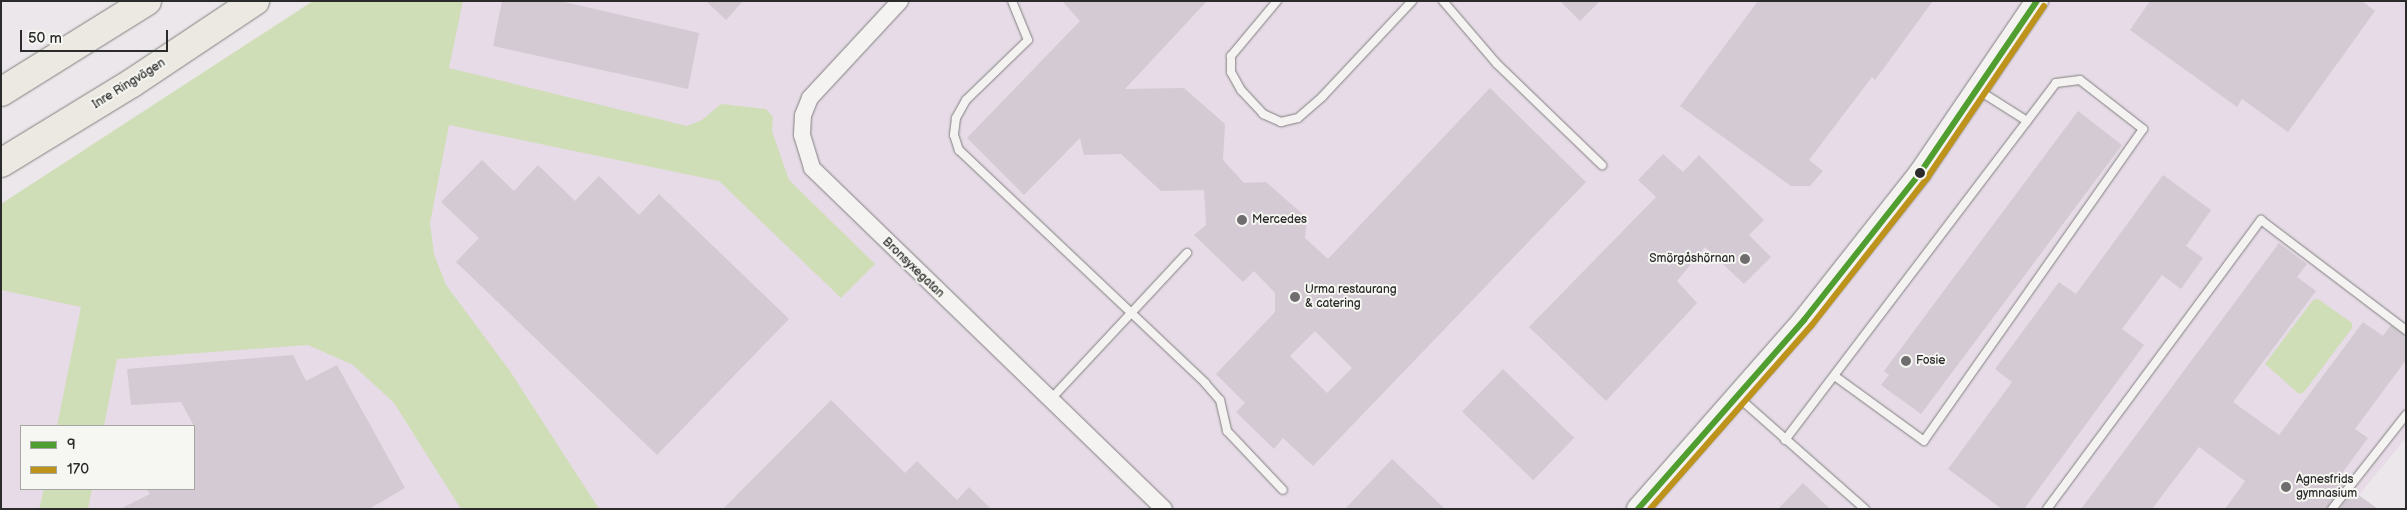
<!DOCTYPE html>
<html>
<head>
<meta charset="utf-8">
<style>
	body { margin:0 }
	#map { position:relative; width:2407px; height:510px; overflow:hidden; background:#ece7ea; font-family:"Balsamiq Sans",sans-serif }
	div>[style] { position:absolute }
	.built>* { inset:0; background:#e6dbe6 }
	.green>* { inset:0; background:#d0deb8 }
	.building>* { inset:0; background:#d3cad3; transform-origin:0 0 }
	.roads { filter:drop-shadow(0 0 1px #828081) drop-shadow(0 0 1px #828081) }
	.lane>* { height:8px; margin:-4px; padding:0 4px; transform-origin:4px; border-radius:4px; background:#f4f3f2 }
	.street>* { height:16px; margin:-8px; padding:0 8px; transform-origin:8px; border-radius:8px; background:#f4f3f2 }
	.secondary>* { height:22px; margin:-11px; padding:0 11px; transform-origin:11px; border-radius:11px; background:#f4f3f2 }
	.highway>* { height:28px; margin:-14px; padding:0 14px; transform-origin:14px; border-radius:14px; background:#ece8e2 }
	.bus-1>* { height:6px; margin:-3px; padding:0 3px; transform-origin:3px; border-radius:3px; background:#509e2f }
	.bus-2>* { height:6px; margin:-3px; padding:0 3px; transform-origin:3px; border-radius:3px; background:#bd931c }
	.dots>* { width:14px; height:14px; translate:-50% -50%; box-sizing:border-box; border:2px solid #f6f6f2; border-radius:50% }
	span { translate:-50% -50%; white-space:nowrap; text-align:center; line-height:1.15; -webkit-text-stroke:4px #f6f6f2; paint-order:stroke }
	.street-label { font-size:12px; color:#2b2b2b }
	.poi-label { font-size:12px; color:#2b2b2b }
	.left { translate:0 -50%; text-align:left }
	.right { translate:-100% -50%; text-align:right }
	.frame { position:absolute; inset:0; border:2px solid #2b2b2b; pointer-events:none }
	.legend { position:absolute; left:20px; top:425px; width:175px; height:65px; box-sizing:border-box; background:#f6f6f2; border:1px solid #a5a5a2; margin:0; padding:6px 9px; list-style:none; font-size:15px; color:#2b2b2b }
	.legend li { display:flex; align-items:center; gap:10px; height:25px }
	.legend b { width:25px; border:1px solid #a5a5a2 }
	.scale { position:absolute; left:20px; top:30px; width:148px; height:22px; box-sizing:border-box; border:2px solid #2b2b2b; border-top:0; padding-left:6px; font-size:15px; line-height:18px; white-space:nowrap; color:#2b2b2b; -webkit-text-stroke:4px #f6f6f2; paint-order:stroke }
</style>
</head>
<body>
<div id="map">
	<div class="built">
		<div style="clip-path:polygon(evenodd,326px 1px,2406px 1px,2406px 438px,2347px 509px,1px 509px,1px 206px,326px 1px,21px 426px,194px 426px,194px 489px,21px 489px,21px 426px)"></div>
	</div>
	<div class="green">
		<div style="clip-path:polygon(313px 1px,463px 1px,449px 68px,687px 126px,702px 120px,721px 104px,766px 109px,773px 117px,772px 131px,789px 180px,875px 264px,841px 298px,719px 181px,449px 125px,430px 223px,434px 254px,446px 285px,510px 371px,599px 509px,461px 509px,394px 403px,353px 365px,308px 345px,117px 359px,104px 426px,57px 426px,81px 307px,1px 290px,1px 204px)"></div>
		<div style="clip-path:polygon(2318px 299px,2352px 323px,2352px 328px,2304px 392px,2299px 394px,2265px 364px,2313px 300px)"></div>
		<div style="clip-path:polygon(44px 489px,92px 489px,88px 509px,39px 509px)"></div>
	</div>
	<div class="building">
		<div style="clip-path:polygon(502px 1px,560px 1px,699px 33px,688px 89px,493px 46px)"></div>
		<div style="clip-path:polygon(706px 1px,743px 1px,726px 20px)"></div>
		<div style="clip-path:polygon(evenodd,1062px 1px,1207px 1px,1125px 89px,1184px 88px,1225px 124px,1223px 160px,1244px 183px,1266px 182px,1307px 218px,1305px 238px,1328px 259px,1490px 88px,1586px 182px,1313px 466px,1283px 438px,1274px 449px,1236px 412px,1245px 403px,1216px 374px,1275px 312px,1275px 293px,1254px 271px,1243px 282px,1194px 235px,1206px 225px,1204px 190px,1161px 191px,1121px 154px,1084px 155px,1080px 138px,1024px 195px,967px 138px,1080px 21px,1062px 1px,1315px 331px,1352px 368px,1327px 393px,1290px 356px,1315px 331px)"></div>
		<div style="clip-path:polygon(1560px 1px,1600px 1px,1580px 21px)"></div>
		<div style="clip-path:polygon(1758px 1px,1933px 1px,1875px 80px,1872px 77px,1809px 160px,1823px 171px,1810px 186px,1791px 186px,1680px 106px)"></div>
		<div style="clip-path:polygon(2150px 1px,2362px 1px,2375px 11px,2288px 132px,2242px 99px,2237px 107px,2130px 30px)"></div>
		<div style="clip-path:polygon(2078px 111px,2122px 145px,1921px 414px,1881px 385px,1889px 375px,1884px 371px)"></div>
		<div style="clip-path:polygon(1663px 154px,1683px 172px,1699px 155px,1764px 220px,1749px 235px,1771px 257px,1744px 284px,1705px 247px,1677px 281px,1697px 303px,1606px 401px,1529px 327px,1656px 197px,1638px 180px)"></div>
		<div style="clip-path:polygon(482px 160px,514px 191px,538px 165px,575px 201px,599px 176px,639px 215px,659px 194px,789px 319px,657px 455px,456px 262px,479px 238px,441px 202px)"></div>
		<div style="clip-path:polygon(2163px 175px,2211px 210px,2186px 246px,2203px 258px,2181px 289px,2162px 275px,2122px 329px,2144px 345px,2024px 509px,2002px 509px,1948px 469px,2012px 382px,1995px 369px,2059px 282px,2076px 294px)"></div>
		<div style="clip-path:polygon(2279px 243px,2307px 264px,2297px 277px,2316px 291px,2233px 402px,2279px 435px,2363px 322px,2383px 336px,2391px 325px,2406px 336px,2406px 360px,2355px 429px,2368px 438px,2337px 480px,2344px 485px,2326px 509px,2225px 509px,2245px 481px,2199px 447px,2152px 509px,2081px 509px)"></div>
		<div style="clip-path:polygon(293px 355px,306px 381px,337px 365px,405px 488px,369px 509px,120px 509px,150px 494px,146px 489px,194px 489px,194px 426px,181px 402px,131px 405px,127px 369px)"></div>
		<div style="left:1503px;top:369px;width:99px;height:59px;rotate:44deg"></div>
		<div style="clip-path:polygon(831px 400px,905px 473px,917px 461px,957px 500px,969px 487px,991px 509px,723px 509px)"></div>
		<div style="clip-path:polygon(1392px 459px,1445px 509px,1345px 509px)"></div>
		<div style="clip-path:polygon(1803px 483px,1830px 509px,1778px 509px)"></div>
		<div style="clip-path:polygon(2353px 491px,2378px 509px,2339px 509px)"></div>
	</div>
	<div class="roads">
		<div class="lane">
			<div style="left:1012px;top:1px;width:42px;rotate:67.7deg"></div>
			<div style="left:1028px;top:40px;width:86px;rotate:135.9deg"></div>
			<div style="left:966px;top:100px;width:21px;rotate:119deg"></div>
			<div style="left:956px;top:118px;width:17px;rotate:97deg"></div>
			<div style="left:954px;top:135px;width:16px;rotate:72deg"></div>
			<div style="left:959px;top:150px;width:339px;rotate:43.4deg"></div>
			<div style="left:1205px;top:383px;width:23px;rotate:49deg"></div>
			<div style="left:1220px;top:400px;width:32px;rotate:77deg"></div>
			<div style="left:1227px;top:431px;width:81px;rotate:46.5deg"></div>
			<div style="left:1277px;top:1px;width:72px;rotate:129.9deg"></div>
			<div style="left:1231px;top:56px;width:16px;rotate:90deg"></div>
			<div style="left:1231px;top:72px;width:21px;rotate:61deg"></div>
			<div style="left:1241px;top:90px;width:33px;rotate:47deg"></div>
			<div style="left:1263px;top:114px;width:20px;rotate:24deg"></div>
			<div style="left:1281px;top:122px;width:17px;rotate:-13deg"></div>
			<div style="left:1298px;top:118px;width:32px;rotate:-41deg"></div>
			<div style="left:1322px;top:97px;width:132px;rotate:-46.8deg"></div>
			<div style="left:1443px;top:1px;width:83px;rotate:49.4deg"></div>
			<div style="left:1497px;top:64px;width:146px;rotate:43.9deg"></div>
			<div style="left:1978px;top:90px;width:58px;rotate:32.3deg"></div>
			<div style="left:1739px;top:398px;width:168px;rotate:41.4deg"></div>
			<div style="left:1050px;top:400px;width:201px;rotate:-47deg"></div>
			<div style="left:1785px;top:440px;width:448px;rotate:-52.8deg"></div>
			<div style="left:2056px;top:83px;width:24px;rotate:-7deg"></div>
			<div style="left:2080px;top:80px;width:80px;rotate:37.9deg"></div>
			<div style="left:2143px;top:129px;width:381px;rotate:125.1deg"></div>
			<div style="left:1924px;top:441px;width:109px;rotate:-144deg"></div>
			<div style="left:2047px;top:509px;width:360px;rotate:-53.5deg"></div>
			<div style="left:2261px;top:220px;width:182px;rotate:37.2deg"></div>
			<div style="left:2332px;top:509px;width:120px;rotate:-51.8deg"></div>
		</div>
		<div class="street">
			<div style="left:900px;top:1px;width:132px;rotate:132.9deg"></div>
			<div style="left:810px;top:98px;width:18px;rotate:112deg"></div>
			<div style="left:803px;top:115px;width:20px;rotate:93deg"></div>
			<div style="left:802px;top:135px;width:34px;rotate:73deg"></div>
			<div style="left:812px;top:168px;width:490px;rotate:44.1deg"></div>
		</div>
		<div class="secondary">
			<div style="left:1638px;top:509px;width:252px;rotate:-48.7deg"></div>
			<div style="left:1804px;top:320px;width:187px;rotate:-51.7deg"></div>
			<div style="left:1920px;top:173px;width:208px;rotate:-55.8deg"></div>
		</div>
		<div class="highway">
			<div style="left:1px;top:92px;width:172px;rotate:-31.9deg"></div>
			<div style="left:1px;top:163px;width:153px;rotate:-31.4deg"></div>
			<div style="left:132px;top:83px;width:148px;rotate:-33.7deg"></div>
		</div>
	</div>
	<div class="bus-1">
		<div style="left:1638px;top:509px;width:252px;rotate:-48.7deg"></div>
		<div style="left:1804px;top:320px;width:187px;rotate:-51.7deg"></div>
		<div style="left:1920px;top:173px;width:208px;rotate:-55.8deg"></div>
	</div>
	<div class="bus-2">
		<div style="left:1650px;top:509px;width:244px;rotate:-48.7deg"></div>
		<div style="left:1811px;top:326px;width:188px;rotate:-51.9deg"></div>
		<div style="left:1927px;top:178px;width:208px;rotate:-55.8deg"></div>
	</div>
	<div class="dots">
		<div style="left:1920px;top:173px;background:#2b2b2b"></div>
		<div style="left:1242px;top:220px;background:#6f6d6e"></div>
		<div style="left:1745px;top:259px;background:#6f6d6e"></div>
		<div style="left:1295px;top:297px;background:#6f6d6e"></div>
		<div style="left:1906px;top:361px;background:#6f6d6e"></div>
		<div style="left:2286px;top:487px;background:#6f6d6e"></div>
	</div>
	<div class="street-label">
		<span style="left:129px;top:84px;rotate:-32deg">Inre Ringvägen</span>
		<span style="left:913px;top:268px;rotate:44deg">Bronsyxegatan</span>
	</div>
	<div class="poi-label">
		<span class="left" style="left:1252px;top:220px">Mercedes</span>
		<span class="right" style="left:1735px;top:259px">Smörgåshörnan</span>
		<span class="left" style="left:1305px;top:297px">Urma restaurang<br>&amp; catering</span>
		<span class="left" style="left:1916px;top:361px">Fosie</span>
		<span class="left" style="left:2296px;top:487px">Agnesfrids<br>gymnasium</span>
	</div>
	<div class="frame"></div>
	<ul class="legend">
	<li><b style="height:6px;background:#509e2f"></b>9</li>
	<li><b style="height:6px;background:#bd931c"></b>170</li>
	</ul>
	<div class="scale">50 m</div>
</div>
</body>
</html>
